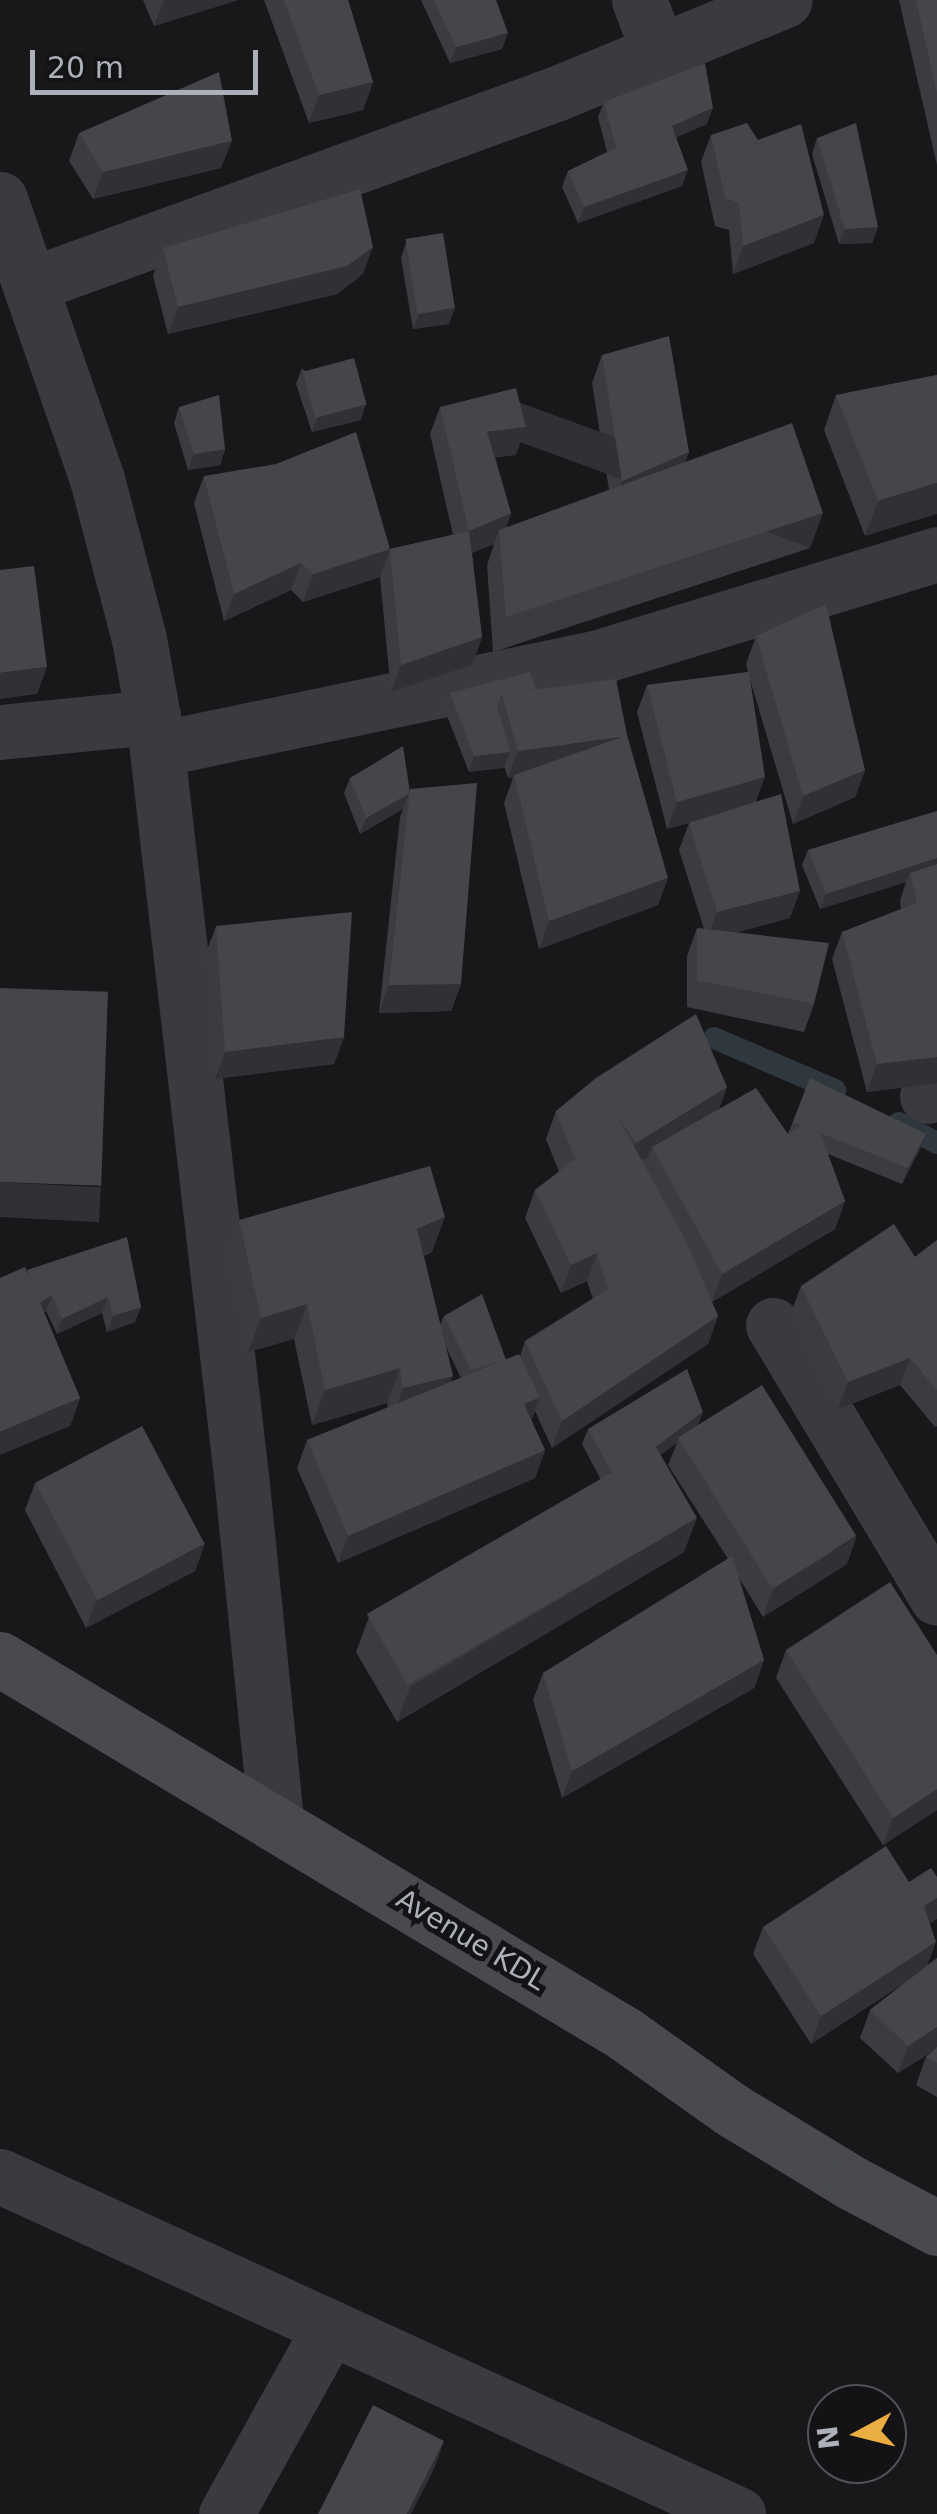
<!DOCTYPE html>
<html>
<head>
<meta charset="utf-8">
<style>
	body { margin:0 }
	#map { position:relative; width:937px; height:2514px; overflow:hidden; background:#18181a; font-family:"DejaVu Sans",sans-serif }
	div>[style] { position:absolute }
	.stream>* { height:22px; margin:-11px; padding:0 11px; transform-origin:11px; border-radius:11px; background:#2f383e }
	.street>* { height:55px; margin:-27.5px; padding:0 27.5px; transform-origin:27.5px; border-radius:27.5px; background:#3a3b3f }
	.secondary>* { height:55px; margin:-27.5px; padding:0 27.5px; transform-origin:27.5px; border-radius:27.5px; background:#484a4f }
	.wall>* { inset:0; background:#3b3c40 }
	.shaded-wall>* { inset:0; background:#303134; transform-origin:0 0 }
	.building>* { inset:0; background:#45464a; transform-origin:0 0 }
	span { translate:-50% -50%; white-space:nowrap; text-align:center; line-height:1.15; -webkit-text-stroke:10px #131315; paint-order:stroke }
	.street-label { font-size:28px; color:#abb0b9 }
	.north { position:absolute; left:807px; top:2384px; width:100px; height:100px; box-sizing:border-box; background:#131315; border:2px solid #505257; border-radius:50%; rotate:263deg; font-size:28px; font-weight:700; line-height:40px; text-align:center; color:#abb0b9 }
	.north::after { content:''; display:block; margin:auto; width:35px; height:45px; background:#e9ad42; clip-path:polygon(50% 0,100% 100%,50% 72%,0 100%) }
	.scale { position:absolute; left:30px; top:50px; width:228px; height:45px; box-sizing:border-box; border:5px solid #abb0b9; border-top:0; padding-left:12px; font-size:30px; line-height:35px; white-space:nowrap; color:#abb0b9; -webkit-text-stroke:8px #131315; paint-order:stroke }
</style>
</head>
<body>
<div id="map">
	<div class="stream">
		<div style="left:714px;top:1038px;width:132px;rotate:23.3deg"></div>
		<div style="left:899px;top:1123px;width:43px;rotate:27.8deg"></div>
	</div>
	<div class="street">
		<div style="left:639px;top:0;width:57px;rotate:69.3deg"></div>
		<div style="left:0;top:199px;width:296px;rotate:70.9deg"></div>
		<div style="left:97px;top:479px;width:165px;rotate:75.3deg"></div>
		<div style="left:139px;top:639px;width:79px;rotate:79.8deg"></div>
		<div style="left:153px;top:717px;width:763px;rotate:83.38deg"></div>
		<div style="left:241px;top:1475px;width:349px;rotate:84.2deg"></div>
		<div style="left:30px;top:285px;width:559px;rotate:-19.99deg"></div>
		<div style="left:555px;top:94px;width:248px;rotate:-22.2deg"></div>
		<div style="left:0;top:732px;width:154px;rotate:-5.6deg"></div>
		<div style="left:158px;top:749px;width:446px;rotate:-11.8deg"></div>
		<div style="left:595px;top:658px;width:357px;rotate:-16.9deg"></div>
		<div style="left:927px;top:1096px;width:10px;rotate:-17deg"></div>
		<div style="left:773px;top:1325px;width:318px;rotate:59deg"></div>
		<div style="left:0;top:2176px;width:812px;rotate:24.61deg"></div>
		<div style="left:226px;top:2514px;width:214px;rotate:-60.9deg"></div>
	</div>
	<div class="secondary">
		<div style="left:0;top:1659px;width:729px;rotate:30.96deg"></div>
		<div style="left:625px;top:2034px;width:131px;rotate:35.4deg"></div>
		<div style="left:732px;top:2110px;width:140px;rotate:31.3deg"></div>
		<div style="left:852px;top:2183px;width:96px;rotate:27.9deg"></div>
	</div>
	<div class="wall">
		<div style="clip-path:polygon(143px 0,238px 0,154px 26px)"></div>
		<div style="clip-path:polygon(264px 0,348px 0,373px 82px,363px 110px,309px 123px)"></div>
		<div style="clip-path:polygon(421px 0,496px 0,502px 49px,450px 63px)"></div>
		<div style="clip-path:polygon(899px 0,937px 0,937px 165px)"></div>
		<div style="clip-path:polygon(604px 102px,707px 124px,676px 137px,682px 186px,578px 223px,562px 187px,568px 171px,607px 152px,598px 117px)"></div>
		<div style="clip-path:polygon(79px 133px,221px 168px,93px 199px,69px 161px)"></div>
		<div style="clip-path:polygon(711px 135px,814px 243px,733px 274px,729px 230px,715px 226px,701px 162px)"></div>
		<div style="clip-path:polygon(817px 138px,878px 227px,872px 243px,839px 244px,812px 154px)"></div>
		<div style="clip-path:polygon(406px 243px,449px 324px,413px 329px,401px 258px)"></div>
		<div style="clip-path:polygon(163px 248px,363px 274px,337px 294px,168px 334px,153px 276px)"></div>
		<div style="clip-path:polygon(602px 355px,689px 452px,685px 462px,810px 548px,493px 652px,487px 565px,494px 544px,472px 553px,482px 637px,472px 665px,391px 692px,380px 577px,303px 602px,291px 590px,224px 621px,194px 503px,204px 476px,390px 549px,453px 535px,430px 434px,440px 407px,516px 455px,495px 457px,511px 513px,506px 528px,609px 490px,592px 383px)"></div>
		<div style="clip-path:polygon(302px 368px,361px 420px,312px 432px,296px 384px)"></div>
		<div style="clip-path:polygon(937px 375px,865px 536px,824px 430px,836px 395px)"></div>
		<div style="clip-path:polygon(179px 407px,225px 449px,220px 465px,188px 470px,174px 423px)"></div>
		<div style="clip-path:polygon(756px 636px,865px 770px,855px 797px,793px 824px,749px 676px,756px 802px,790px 918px,734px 933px,814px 1004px,804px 1032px,687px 1007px,687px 956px,697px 928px,704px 929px,679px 850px,689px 823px,667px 829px,637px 712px,647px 685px,748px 672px,746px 664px)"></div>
		<div style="clip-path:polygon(536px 689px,658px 905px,539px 949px,504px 803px,513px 778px,508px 778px,504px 766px,469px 772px,444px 708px,450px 693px)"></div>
		<div style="clip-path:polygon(350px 778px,410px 791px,461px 984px,451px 1011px,379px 1013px,400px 817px,403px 809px,360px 834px,344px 793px)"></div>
		<div style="clip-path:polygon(937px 811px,937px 1083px,867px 1092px,832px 959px,842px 932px,901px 909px,900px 901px,906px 882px,820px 909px,802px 865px,808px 850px)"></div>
		<div style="clip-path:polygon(216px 926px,344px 1037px,334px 1064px,215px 1079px,206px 953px)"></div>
		<div style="clip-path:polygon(evenodd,810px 1078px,926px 1134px,920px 1149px,902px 1184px,828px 1154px,845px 1201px,835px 1229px,712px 1302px,718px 1316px,708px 1344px,552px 1448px,535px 1411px,531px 1420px,545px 1450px,535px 1478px,338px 1563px,297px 1468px,307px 1440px,388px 1408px,387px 1403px,312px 1425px,294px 1339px,248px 1352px,226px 1255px,239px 1220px,432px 1252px,424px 1256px,440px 1325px,444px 1316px,506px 1359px,520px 1356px,525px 1341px,593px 1299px,587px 1281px,561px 1293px,525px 1218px,535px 1190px,559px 1172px,546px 1139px,556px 1111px,727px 1087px,719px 1109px,788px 1134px,810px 1078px,446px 1347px,461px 1378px,450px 1382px,453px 1376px,446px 1347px)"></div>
		<div style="clip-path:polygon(937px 1240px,937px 1426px,935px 1427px,900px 1385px,838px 1409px,791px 1313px,801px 1286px,915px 1257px)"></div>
		<div style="clip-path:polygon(27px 1271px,141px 1307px,135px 1322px,107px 1332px,102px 1313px,57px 1334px,46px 1311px,44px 1312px,80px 1398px,70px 1426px)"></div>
		<div style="clip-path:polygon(698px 1425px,847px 1564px,763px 1617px,739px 1578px,764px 1660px,754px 1688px,562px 1798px,533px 1700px,543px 1673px,728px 1559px,668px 1465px,677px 1443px,660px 1454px,684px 1552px,397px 1722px,356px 1652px,369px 1617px,601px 1480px,582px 1444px,588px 1429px)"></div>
		<div style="clip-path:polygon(35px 1483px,205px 1543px,195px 1571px,86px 1628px,25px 1510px)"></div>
		<div style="clip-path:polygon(786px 1650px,937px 1655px,937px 1810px,883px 1845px,776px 1678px)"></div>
		<div style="clip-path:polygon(930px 1923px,928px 1965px,937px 1958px,937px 2097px,916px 2085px,926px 2057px,933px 2051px,898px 2073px,860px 2038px,870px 2010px,904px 1983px,811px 2044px,753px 1954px,763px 1927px)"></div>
	</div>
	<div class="shaded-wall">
		<div style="clip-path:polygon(164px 0,238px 0,154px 26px)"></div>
		<div style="clip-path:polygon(508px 33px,502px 49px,450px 63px,456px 47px)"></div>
		<div style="clip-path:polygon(373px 82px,363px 110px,309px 123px,319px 95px)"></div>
		<div style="clip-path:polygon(713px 108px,707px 124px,666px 142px,672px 126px)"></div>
		<div style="clip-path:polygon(232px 141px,221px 168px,93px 199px,103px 172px)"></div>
		<div style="clip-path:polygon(688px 170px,682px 186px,578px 223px,584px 207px)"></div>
		<div style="clip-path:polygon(824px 215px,814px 243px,733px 274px,743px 246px)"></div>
		<div style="clip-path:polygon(878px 227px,872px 243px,839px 244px,845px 229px)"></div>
		<div style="clip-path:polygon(373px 247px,363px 274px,337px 294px,168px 334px,178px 307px)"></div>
		<div style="clip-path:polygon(455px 308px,449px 324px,413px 329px,419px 314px)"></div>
		<div style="clip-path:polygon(366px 404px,361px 420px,312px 432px,318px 416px)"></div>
		<div style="clip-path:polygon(526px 427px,516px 455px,477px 460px,487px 432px)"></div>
		<div style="clip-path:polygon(225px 449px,220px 465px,188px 470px,194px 454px)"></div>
		<div style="clip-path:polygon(689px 452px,679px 480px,612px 508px,622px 481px)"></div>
		<div style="clip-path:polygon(937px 483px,937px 514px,865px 536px,878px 501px)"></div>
		<div style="clip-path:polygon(511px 513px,501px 541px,499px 530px,494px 544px,459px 558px,469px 531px)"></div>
		<div style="left:823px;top:513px;width:37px;height:334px;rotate:110deg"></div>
		<div style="clip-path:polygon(390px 549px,380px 577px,303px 602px,313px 574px)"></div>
		<div style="clip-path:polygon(301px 563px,291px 590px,224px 621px,234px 594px)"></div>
		<div style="clip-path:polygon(482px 637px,472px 665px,391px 692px,401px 665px)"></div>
		<div style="clip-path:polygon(47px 667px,37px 694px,0 699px,0 673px)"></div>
		<div style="clip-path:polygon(622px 737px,612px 764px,508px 778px,518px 751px)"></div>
		<div style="clip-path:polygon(510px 752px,504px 768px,469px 772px,474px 756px)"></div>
		<div style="clip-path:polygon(865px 770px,855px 797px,793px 824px,803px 796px)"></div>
		<div style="clip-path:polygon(765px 777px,755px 804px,667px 829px,677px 802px)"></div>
		<div style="clip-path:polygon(409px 794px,403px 809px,360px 834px,366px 818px)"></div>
		<div style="clip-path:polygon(937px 858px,937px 872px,910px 873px,906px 882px,820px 909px,826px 894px)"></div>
		<div style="clip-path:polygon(668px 878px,658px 905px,539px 949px,549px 921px)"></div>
		<div style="clip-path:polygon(800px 891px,790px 918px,707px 940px,717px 912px)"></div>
		<div style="clip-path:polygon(461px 984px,451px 1011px,379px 1013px,389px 985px)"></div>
		<div style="clip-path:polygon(344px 1037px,334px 1064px,215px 1079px,225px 1052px)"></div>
		<div style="clip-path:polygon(937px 1057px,937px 1083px,867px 1092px,877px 1064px)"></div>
		<div style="clip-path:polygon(727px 1087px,717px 1114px,652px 1147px,648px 1157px,626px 1170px,636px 1143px)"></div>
		<div style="clip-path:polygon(926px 1134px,920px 1149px,902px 1184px,908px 1168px)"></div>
		<div style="left:0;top:1182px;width:101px;height:35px;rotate:3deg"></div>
		<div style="clip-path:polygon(845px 1201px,835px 1229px,712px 1302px,722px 1274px)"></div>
		<div style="clip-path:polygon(445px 1217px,432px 1252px,404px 1264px,417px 1229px)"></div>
		<div style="clip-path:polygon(597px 1253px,587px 1281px,561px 1293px,571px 1265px)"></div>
		<div style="clip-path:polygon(52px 1295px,46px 1311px,27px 1323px,33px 1307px)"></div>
		<div style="clip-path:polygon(108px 1297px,102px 1313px,57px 1334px,62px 1319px)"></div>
		<div style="clip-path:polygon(307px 1304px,294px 1339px,248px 1352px,261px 1318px)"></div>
		<div style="clip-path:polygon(141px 1307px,135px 1322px,107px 1332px,113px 1316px)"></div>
		<div style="clip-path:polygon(718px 1316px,708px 1344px,552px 1448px,562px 1421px)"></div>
		<div style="clip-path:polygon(910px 1358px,900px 1385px,838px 1409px,848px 1382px)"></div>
		<div style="clip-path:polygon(400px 1368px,387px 1403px,312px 1425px,325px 1390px)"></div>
		<div style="clip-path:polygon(453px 1376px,440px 1410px,391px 1423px,403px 1388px)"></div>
		<div style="clip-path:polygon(540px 1397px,530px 1424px,524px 1404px)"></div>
		<div style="clip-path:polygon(80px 1398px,70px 1426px,0 1455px,0 1432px)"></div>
		<div style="clip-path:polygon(703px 1412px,697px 1428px,678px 1438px,677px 1443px,608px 1493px,614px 1477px)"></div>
		<div style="clip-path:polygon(545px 1450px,535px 1478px,338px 1563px,348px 1536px)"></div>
		<div style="clip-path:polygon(697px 1518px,684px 1552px,397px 1722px,410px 1687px)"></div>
		<div style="clip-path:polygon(857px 1536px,847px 1564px,763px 1617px,773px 1589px)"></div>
		<div style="clip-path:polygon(205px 1543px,195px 1571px,86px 1628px,96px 1601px)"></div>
		<div style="clip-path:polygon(764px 1660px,754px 1688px,562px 1798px,572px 1771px)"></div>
		<div style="clip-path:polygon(937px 1789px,937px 1810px,883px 1845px,893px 1818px)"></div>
		<div style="clip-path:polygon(937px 1898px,937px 1919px,914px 1933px,924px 1906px)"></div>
		<div style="clip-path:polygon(936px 1942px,926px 1969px,811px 2044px,821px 2016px)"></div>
		<div style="clip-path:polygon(937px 2027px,937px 2048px,898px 2073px,908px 2046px)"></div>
		<div style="clip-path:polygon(444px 2441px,434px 2469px,411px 2514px,407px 2514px)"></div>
	</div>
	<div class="building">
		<div style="clip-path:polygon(284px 0,348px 0,373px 82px,319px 95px)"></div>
		<div style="clip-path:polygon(434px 0,496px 0,508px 33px,456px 47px)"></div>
		<div style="clip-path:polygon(916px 0,937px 0,937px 93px)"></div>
		<div style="clip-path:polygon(705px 63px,713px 108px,672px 126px,688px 170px,584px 207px,568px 171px,616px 148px,604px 102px)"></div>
		<div style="clip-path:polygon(219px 72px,232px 141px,103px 172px,79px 133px)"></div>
		<div style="clip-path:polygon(747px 123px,758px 140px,801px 124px,824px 215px,743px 246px,739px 203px,725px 198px,711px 135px)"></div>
		<div style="clip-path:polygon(856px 123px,878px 227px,845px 229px,817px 138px)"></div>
		<div style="clip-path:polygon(360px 189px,373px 247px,347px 266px,178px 307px,163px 248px)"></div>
		<div style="left:443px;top:233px;width:76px;height:38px;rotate:81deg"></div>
		<div style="clip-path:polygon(669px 336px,689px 452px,622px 481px,602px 355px)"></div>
		<div style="left:354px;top:358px;width:48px;height:53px;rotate:75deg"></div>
		<div style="clip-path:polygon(937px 375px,937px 483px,878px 501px,836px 395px)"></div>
		<div style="clip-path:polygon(516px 388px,526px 427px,487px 432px,511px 513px,469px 531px,440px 407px)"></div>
		<div style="clip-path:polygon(219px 395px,225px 449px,194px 454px,179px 407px)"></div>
		<div style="clip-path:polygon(792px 423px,823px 513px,506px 617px,499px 530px)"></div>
		<div style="clip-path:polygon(356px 432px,390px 549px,313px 574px,301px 563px,234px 594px,204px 476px,276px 464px)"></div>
		<div style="clip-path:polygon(469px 531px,482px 637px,401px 665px,390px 549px)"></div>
		<div style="clip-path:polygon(34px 566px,47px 667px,0 673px,0 570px)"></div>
		<div style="clip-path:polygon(826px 604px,865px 770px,803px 796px,756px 636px)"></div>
		<div style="clip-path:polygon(530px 672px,536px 689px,502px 694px,497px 706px,510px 752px,474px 756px,450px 693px)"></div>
		<div style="clip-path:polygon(749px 672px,765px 777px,677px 802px,647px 685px)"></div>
		<div style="clip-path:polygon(616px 679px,627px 735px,668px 878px,549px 921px,514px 775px,622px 737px,518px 751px,502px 694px)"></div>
		<div style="clip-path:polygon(403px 746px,410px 793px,366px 818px,350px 778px)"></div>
		<div style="clip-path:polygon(477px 783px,461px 984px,389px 985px,410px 789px)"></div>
		<div style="clip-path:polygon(781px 794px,800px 891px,717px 912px,689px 823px)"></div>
		<div style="clip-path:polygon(937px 811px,937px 858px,826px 894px,808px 850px)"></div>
		<div style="clip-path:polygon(937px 864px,937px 1057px,877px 1064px,842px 932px,917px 903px,910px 873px)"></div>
		<div style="clip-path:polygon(352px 912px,344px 1037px,225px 1052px,216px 926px)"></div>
		<div style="clip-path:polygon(697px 928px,829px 943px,814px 1004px,697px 980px)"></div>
		<div style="left:0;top:988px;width:108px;height:194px;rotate:2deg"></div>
		<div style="clip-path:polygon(696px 1014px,727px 1087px,636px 1143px,615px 1112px,685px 1239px,718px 1316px,562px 1421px,525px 1341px,608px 1289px,597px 1253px,571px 1265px,535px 1190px,575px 1159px,556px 1111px,596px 1078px)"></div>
		<div style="clip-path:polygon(810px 1078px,926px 1134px,908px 1168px,820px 1133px,815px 1118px,802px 1126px,793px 1122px)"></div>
		<div style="clip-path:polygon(756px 1088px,788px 1134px,815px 1118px,845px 1201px,722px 1274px,652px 1147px)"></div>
		<div style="clip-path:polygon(430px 1166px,445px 1217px,417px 1229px,453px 1376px,403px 1388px,400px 1368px,325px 1390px,307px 1304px,261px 1318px,239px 1220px)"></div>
		<div style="clip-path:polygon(894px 1224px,915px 1257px,937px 1240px,937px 1390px,910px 1358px,848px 1382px,801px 1286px)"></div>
		<div style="clip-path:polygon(127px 1237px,141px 1307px,113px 1316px,108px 1297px,62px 1319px,52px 1295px,40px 1303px,27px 1270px)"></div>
		<div style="clip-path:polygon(25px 1267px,80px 1398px,0 1432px,0 1278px)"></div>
		<div style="clip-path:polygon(482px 1294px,506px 1360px,471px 1370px,444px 1316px)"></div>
		<div style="clip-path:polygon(519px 1354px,540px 1397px,524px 1404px,545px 1450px,348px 1536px,307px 1440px)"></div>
		<div style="clip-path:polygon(687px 1369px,703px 1412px,647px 1453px,612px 1473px,588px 1429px)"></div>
		<div style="left:762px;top:1385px;width:178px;height:99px;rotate:58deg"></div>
		<div style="left:142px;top:1426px;width:133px;height:121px;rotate:62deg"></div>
		<div style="left:656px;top:1447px;width:82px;height:334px;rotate:60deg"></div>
		<div style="clip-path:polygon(732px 1556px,764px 1660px,572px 1771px,543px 1673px)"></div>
		<div style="clip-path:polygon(890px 1582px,937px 1655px,937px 1789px,893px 1818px,786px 1650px)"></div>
		<div style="clip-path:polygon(886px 1846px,909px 1882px,931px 1868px,937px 1877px,937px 1898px,924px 1906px,936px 1942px,821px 2016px,763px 1927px)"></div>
		<div style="clip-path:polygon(937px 1958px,937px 2027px,908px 2046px,870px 2010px)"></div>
		<div style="clip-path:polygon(937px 2047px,937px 2063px,926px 2057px)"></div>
		<div style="clip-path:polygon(373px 2405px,444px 2441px,407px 2514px,318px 2514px)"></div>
	</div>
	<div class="street-label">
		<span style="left:471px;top:1940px;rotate:31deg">Avenue KDL</span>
	</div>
	<div class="north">N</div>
	<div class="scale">20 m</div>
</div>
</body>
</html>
